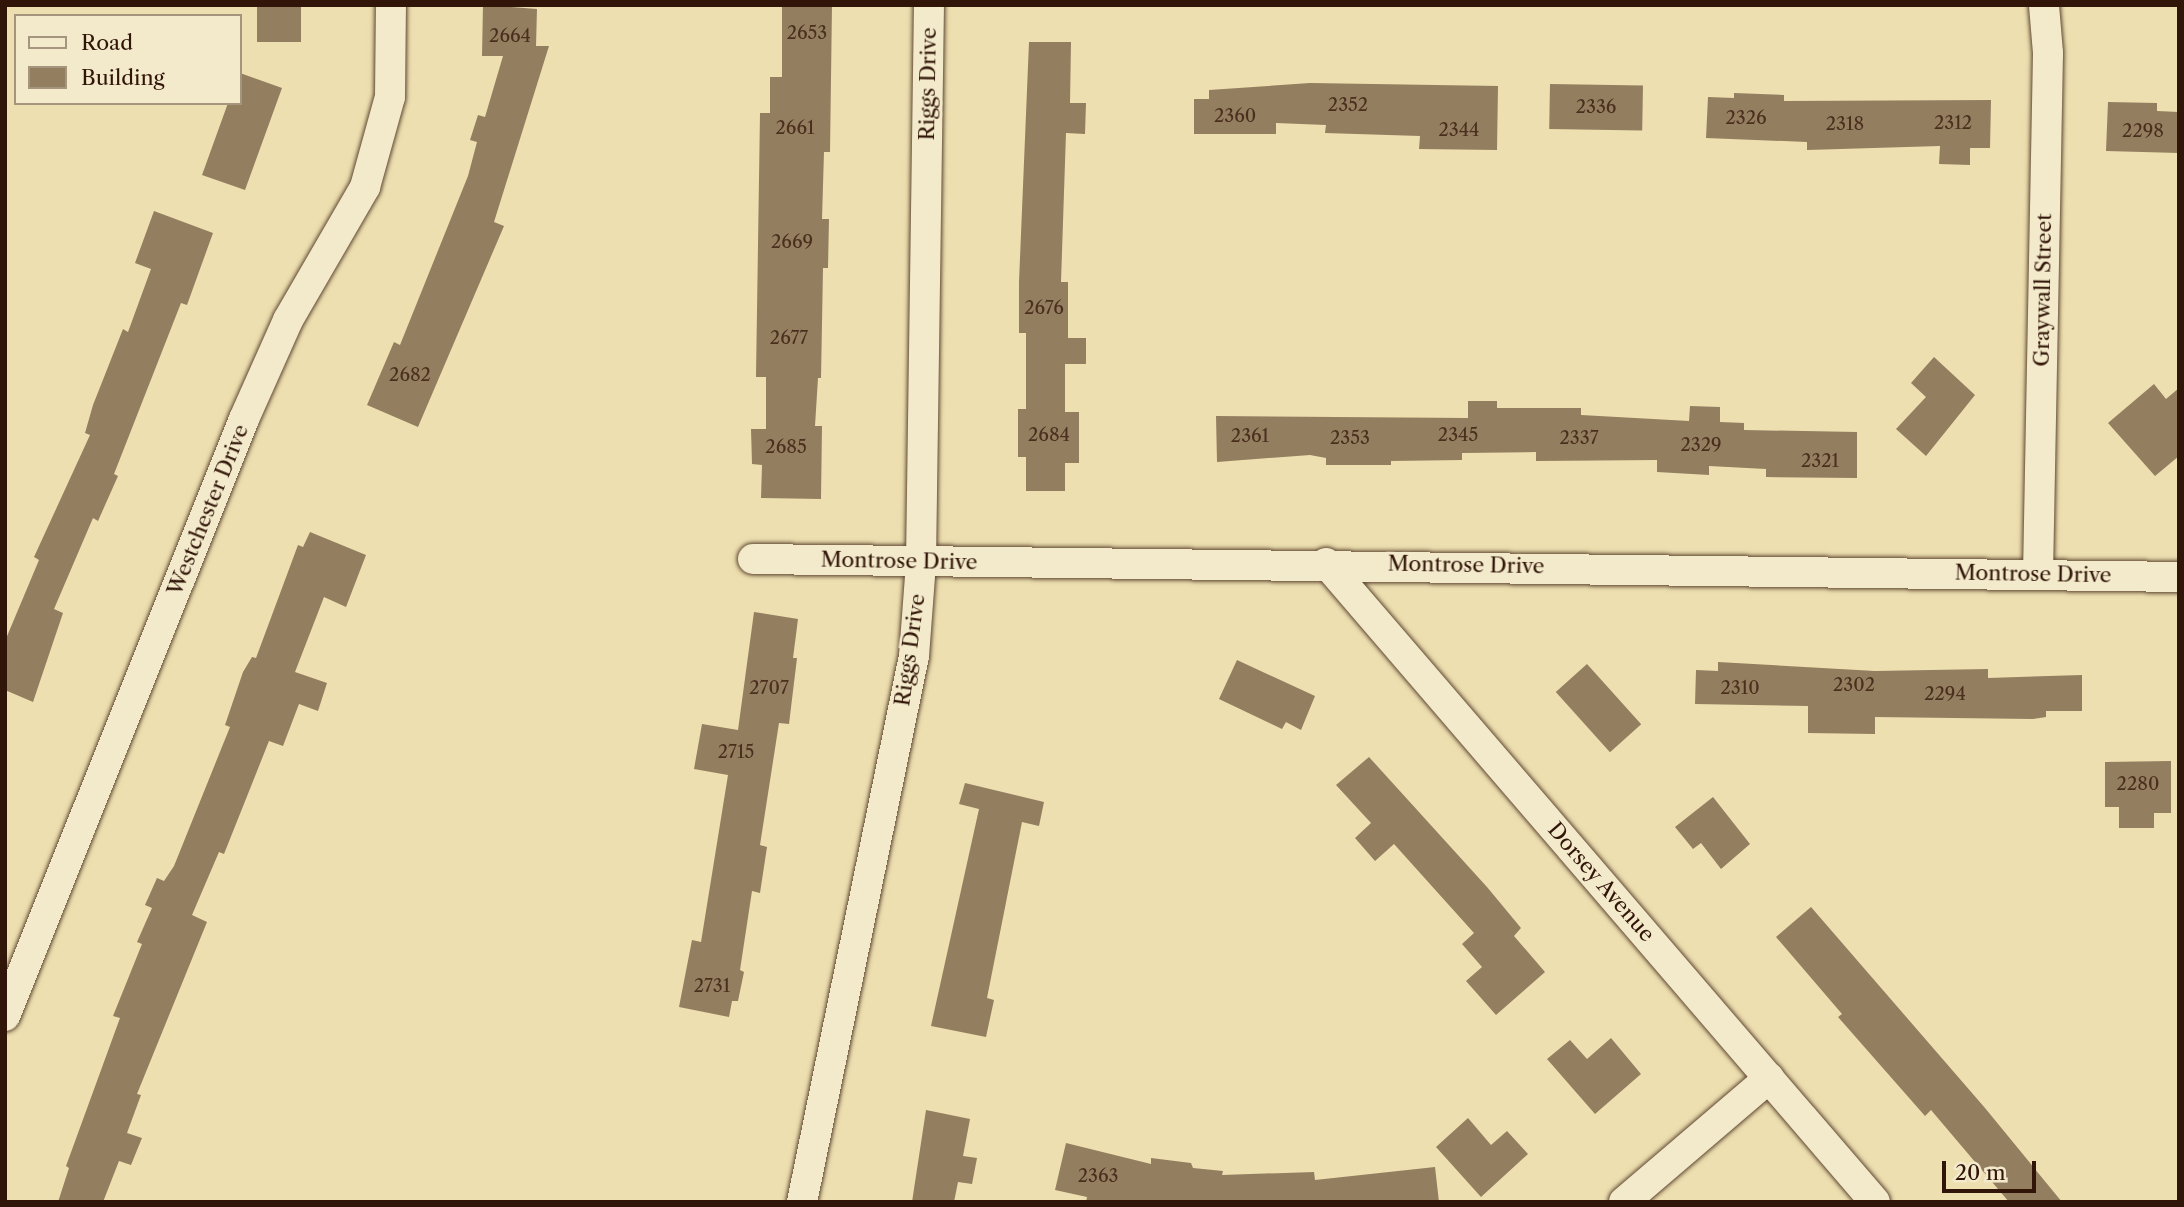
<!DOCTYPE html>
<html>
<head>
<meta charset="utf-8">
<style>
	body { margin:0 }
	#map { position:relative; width:2184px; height:1207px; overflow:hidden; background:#eddfb0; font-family:"Libre Caslon Text",serif }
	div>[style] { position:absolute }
	.building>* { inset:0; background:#937e5f; transform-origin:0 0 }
	.roads { filter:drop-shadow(0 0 2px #604832) drop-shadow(0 0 2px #604832) }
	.street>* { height:30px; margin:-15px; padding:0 15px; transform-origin:15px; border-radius:15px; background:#f3eacc }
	span { translate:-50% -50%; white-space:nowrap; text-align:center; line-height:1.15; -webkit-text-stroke:5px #f3eacc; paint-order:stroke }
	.number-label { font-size:18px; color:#4a2f1e }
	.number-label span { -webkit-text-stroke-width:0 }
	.street-label { font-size:21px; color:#311508 }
	.frame { position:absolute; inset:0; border:7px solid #311508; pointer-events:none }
	.legend { position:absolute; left:14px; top:14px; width:228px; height:91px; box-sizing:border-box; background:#f3eacc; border:2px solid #a5957e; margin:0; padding:9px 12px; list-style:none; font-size:21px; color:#311508 }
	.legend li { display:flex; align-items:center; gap:14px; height:35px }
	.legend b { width:35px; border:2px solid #a5957e }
	.scale { position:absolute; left:1942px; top:1161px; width:94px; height:32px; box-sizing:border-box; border:4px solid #311508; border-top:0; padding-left:9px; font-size:21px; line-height:24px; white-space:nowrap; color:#311508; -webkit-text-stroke:5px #f3eacc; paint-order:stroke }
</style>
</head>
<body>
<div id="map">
	<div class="building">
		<div style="left:257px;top:5px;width:44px;height:37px"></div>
		<div style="clip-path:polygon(483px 5px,537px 9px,536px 46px,549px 46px,494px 222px,504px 226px,418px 427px,367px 405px,394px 342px,400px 345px,468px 176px,477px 142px,470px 140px,478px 115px,485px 117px,503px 56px,482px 56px)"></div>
		<div style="clip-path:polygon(782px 5px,832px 5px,830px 152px,824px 152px,822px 219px,829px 219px,828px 268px,823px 268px,821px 378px,818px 378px,815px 426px,822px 426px,821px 499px,761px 498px,762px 465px,752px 464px,751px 429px,766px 429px,766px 377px,756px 377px,760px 113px,770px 113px,770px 77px,782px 77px)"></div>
		<div style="clip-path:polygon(1029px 42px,1071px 42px,1070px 103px,1086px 103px,1085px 134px,1066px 133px,1061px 282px,1068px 282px,1068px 338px,1086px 338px,1086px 364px,1065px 364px,1065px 412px,1079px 412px,1079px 463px,1065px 463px,1065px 491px,1026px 491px,1026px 457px,1018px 457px,1018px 409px,1026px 409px,1026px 333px,1019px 333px,1019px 282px)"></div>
		<div style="clip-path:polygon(240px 73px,282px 88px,245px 190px,202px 175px,228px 103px,240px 103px)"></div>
		<div style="clip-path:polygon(1310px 83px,1498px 86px,1497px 150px,1419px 149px,1420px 136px,1325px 133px,1326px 125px,1276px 123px,1276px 134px,1194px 134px,1194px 99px,1209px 99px,1209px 90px)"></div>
		<div style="left:1550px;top:84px;width:93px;height:45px;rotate:1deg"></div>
		<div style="clip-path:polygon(1734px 93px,1784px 95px,1784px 101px,1991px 100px,1990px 148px,1970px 148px,1970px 165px,1939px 164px,1940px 146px,1807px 150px,1807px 142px,1706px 138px,1708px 97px,1734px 98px)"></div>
		<div style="clip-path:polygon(2108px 102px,2157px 103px,2157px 111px,2179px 112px,2179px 153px,2106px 151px)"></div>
		<div style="clip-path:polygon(154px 211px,213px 233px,187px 305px,181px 303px,114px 474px,118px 476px,98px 521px,93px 518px,54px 609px,63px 613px,33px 702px,5px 690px,5px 641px,39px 560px,34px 557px,90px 435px,85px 433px,93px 405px,123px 329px,128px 332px,151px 269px,135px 263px)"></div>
		<div style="clip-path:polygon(1934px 357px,1975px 395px,1926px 456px,1896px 429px,1926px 397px,1911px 383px)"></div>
		<div style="clip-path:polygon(2154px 384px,2166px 399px,2179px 388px,2179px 456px,2155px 476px,2108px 423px)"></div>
		<div style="clip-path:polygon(1468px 401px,1497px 401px,1497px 408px,1581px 408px,1581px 415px,1689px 421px,1690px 406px,1720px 407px,1720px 422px,1744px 423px,1744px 430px,1857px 432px,1857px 478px,1766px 477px,1766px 469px,1709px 466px,1709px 475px,1657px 472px,1657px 460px,1536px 461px,1536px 452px,1462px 453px,1462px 460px,1391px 461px,1391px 465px,1326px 465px,1326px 458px,1310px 455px,1217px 462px,1216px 416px,1468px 418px)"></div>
		<div style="clip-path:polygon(310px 532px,366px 555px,346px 607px,324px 597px,295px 672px,327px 683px,318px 711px,299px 704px,283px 746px,269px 741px,224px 854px,219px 852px,192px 915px,207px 922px,137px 1094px,141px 1095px,127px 1133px,142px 1138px,131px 1165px,119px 1161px,103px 1202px,58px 1202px,69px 1168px,66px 1166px,120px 1018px,113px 1016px,142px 944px,137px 942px,152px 908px,145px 905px,157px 878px,164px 881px,174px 866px,230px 727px,225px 725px,243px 672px,252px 657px,256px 658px,298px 545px,303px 547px)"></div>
		<div style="clip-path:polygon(754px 612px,798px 619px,793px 658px,797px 658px,789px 724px,779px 723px,760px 845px,767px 847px,760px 893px,752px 891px,740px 970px,744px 972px,738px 1001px,732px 1001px,729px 1017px,679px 1007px,692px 940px,701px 942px,728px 775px,694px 769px,702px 724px,738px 730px)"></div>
		<div style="clip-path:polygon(1237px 660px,1315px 696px,1301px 730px,1286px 722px,1282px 729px,1219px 699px)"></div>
		<div style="clip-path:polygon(1718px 662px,1875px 671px,1988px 669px,1988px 678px,2082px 675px,2082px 711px,2046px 711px,2046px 717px,2033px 719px,1875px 717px,1875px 734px,1808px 733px,1808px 706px,1695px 704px,1696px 670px,1718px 671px)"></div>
		<div style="left:1587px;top:664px;width:81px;height:42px;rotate:48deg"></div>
		<div style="clip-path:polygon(1369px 757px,1487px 887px,1521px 928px,1514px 936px,1545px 972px,1496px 1015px,1466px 981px,1482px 967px,1462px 944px,1474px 933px,1394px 844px,1375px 861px,1355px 838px,1371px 823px,1336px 785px)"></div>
		<div style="clip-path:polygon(2171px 761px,2171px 813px,2154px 813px,2154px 828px,2119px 828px,2119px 807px,2105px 807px,2105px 762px)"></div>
		<div style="clip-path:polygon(965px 783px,1044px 802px,1039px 826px,1022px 822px,987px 998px,994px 1000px,986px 1037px,931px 1026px,979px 809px,959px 804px)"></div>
		<div style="clip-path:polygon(1713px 797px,1750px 844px,1721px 869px,1701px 843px,1693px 849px,1675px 827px)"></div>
		<div style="clip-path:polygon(1811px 907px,1985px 1108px,2062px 1202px,2009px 1202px,1931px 1110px,1925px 1116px,1838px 1017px,1842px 1014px,1776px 937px)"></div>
		<div style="clip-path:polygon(1611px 1038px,1641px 1074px,1595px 1114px,1547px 1059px,1570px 1040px,1587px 1059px)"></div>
		<div style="clip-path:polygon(926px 1110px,970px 1119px,963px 1156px,977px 1158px,972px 1184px,958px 1182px,954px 1202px,912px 1202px)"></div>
		<div style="clip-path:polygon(1468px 1118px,1491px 1145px,1507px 1131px,1528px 1154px,1481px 1197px,1436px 1147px)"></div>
		<div style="clip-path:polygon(1066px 1143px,1151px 1164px,1151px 1158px,1191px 1163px,1193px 1168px,1223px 1171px,1222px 1175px,1314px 1172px,1315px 1180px,1435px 1167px,1439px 1202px,1086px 1202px,1087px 1197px,1055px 1190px)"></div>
	</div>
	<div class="roads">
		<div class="street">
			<div style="left:753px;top:559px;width:1426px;rotate:0.72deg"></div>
			<div style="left:1326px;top:563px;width:842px;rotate:49.33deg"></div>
			<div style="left:2038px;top:574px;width:521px;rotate:-88.9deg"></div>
			<div style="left:2048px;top:53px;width:48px;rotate:-94.8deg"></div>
			<div style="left:5px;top:1016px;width:643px;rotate:-68.18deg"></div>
			<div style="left:244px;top:419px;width:108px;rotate:-66deg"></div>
			<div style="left:288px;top:320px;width:154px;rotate:-59.9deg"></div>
			<div style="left:365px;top:187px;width:93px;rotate:-74.5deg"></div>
			<div style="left:390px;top:97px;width:92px;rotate:-89.4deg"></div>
			<div style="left:802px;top:1202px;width:557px;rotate:-78.41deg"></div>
			<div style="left:914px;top:656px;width:94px;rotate:-85.7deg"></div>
			<div style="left:921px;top:562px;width:557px;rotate:-89.18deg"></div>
			<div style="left:1624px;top:1202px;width:191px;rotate:-40.5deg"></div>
		</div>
	</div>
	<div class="number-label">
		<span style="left:807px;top:33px">2653</span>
		<span style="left:510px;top:36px">2664</span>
		<span style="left:1348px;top:105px">2352</span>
		<span style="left:1596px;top:107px">2336</span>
		<span style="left:1235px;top:116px">2360</span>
		<span style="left:1746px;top:118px">2326</span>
		<span style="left:1953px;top:123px">2312</span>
		<span style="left:1845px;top:124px">2318</span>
		<span style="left:795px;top:128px">2661</span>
		<span style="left:1459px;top:130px">2344</span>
		<span style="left:2143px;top:131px">2298</span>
		<span style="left:792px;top:242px">2669</span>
		<span style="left:1044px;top:308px">2676</span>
		<span style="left:789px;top:338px">2677</span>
		<span style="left:410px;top:375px">2682</span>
		<span style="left:1049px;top:435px">2684</span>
		<span style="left:1458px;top:435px">2345</span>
		<span style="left:1250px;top:436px">2361</span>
		<span style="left:1350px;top:438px">2353</span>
		<span style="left:1579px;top:438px">2337</span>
		<span style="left:1701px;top:445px">2329</span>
		<span style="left:786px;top:447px">2685</span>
		<span style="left:1820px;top:461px">2321</span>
		<span style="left:1854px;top:685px">2302</span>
		<span style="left:769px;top:688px">2707</span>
		<span style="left:1740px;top:688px">2310</span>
		<span style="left:1945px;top:694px">2294</span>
		<span style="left:736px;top:752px">2715</span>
		<span style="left:2138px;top:784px">2280</span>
		<span style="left:712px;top:986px">2731</span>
		<span style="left:1098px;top:1176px">2363</span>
	</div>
	<div class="street-label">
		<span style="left:928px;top:84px;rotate:-89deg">Riggs Drive</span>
		<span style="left:2043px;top:290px;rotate:-89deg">Graywall Street</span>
		<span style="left:208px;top:510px;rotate:-68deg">Westchester Drive</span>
		<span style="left:899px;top:561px;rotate:1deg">Montrose Drive</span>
		<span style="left:1466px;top:565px;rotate:1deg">Montrose Drive</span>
		<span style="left:2033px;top:574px;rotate:1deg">Montrose Drive</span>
		<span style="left:910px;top:650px;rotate:-82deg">Riggs Drive</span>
		<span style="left:1601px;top:882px;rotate:49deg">Dorsey Avenue</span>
	</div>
	<div class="frame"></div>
	<ul class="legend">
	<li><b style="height:9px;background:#f3eacc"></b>Road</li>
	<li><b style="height:19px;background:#937e5f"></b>Building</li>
	</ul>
	<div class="scale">20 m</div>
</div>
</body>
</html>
